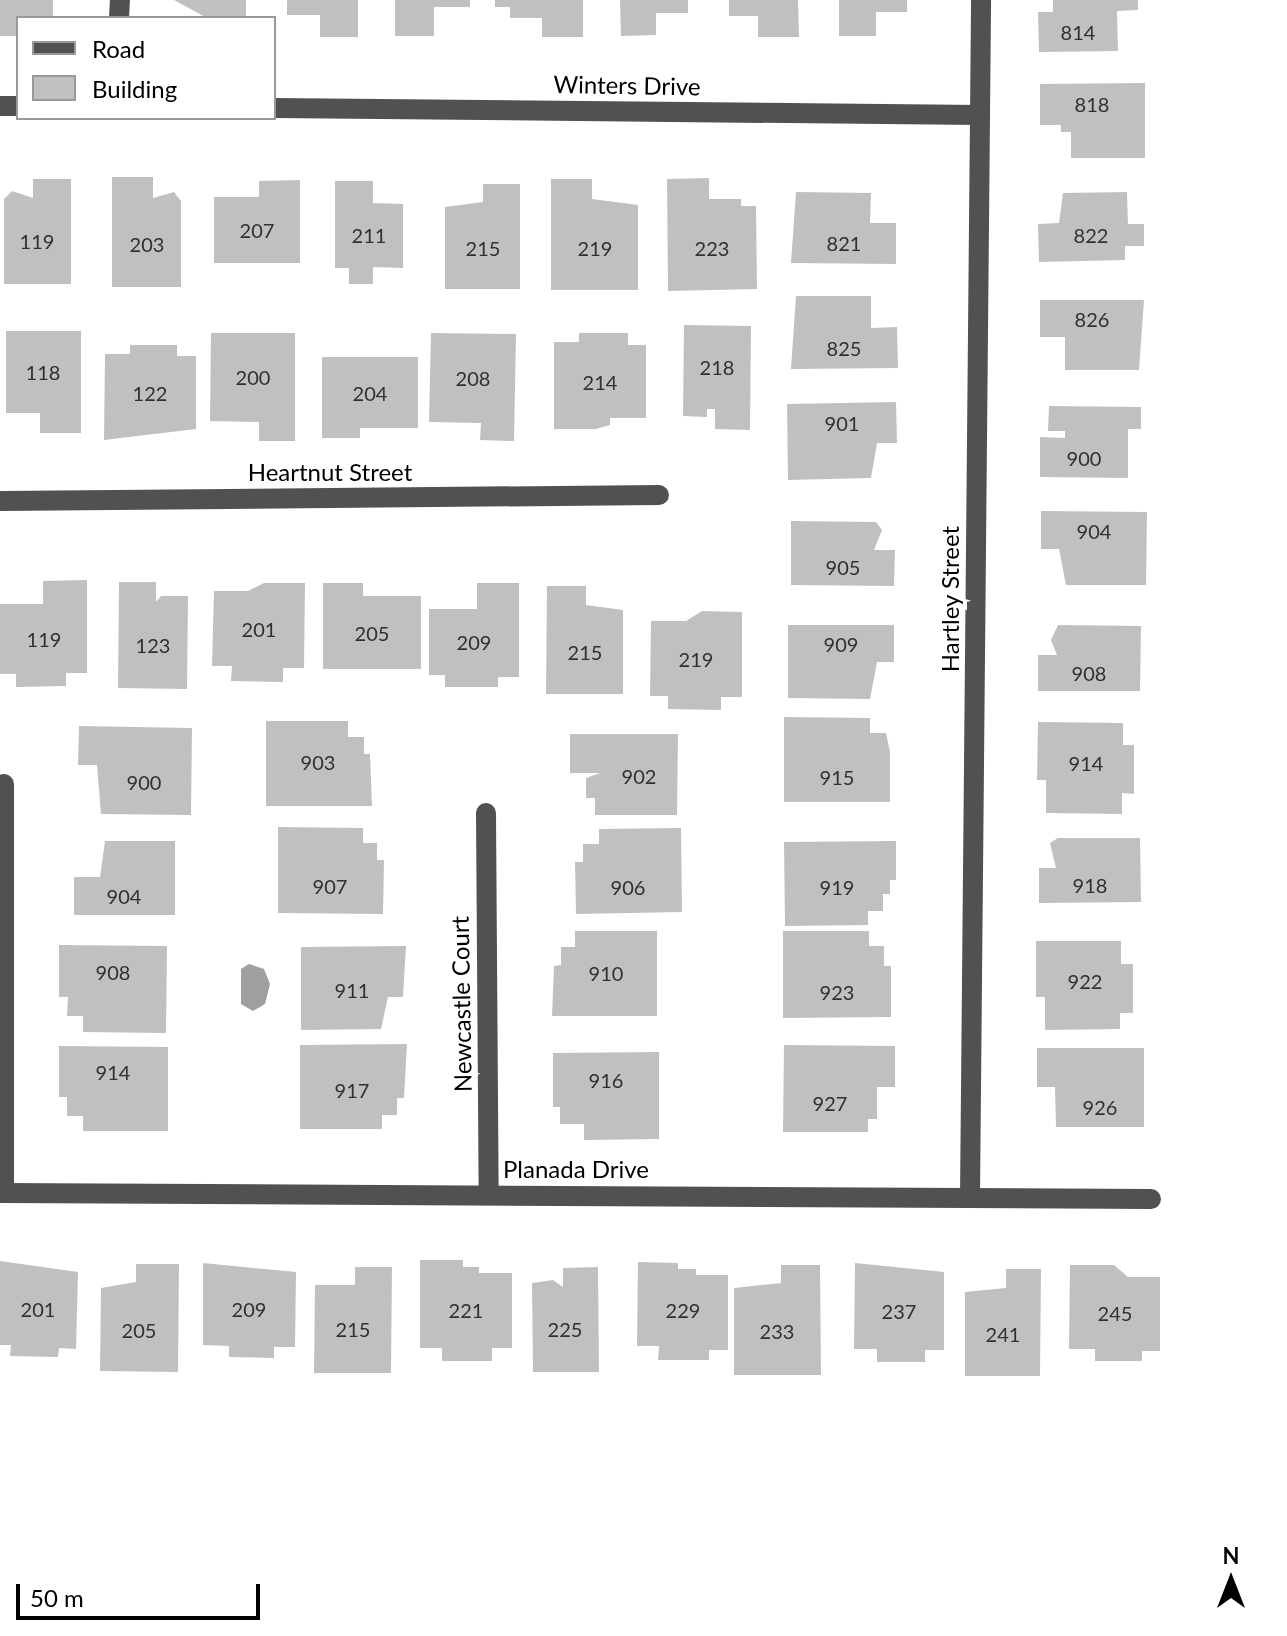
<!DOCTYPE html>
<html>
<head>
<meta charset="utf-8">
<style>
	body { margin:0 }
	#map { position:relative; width:1287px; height:1636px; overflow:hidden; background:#fff; font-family:Lato,sans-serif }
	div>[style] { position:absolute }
	.water>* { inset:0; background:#9f9f9f }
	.building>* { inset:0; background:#c0c0c0 }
	.minor>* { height:20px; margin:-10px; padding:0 10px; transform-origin:10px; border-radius:10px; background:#515151 }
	span { translate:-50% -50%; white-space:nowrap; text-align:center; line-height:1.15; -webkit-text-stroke:8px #fff; paint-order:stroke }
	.number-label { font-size:20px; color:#303030 }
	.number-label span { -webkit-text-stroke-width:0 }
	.street-label { font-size:24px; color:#000 }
	.legend { position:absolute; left:16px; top:16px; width:260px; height:104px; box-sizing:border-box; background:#fff; border:2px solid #999; margin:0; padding:10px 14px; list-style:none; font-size:24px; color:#000 }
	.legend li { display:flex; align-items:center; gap:16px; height:40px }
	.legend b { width:40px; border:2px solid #999 }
	.north { position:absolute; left:1191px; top:1540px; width:80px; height:80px; -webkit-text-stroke:6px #fff; paint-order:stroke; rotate:0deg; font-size:22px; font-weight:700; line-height:32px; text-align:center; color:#000 }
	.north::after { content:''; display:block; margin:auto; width:28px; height:36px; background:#000; clip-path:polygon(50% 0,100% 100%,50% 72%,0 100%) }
	.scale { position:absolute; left:16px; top:1584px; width:244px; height:36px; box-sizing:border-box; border:4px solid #000; border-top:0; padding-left:10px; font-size:24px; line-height:28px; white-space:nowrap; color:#000; -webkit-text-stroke:6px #fff; paint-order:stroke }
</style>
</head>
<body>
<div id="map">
	<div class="water">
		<div style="clip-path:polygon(249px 964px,264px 969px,270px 984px,265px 1004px,253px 1011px,241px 1004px,241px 969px)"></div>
	</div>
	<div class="building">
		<div style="clip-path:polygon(0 0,53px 0,53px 18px,18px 18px,17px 36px,0 36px)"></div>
		<div style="clip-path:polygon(174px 0,246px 0,246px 18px,207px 18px)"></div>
		<div style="clip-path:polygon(287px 0,358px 0,358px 37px,320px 37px,320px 15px,287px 15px)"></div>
		<div style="clip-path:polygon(395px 0,470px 0,470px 7px,434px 7px,434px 36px,395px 36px)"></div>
		<div style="clip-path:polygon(495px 0,583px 0,583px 37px,542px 37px,542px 18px,510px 18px,510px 7px,495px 7px)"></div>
		<div style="clip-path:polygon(620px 0,688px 0,688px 13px,656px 13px,656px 35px,621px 36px)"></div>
		<div style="clip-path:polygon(729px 0,798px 0,799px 37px,758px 37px,758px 16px,729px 16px)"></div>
		<div style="clip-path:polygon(839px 0,907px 0,907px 12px,876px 12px,876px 36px,839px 36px)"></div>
		<div style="clip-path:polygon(1053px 0,1138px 0,1138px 10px,1117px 11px,1118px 51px,1039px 52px,1038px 12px,1053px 12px)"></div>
		<div style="clip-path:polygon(1145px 83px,1145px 158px,1071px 158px,1071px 132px,1061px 132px,1061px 125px,1040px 125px,1040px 84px)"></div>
		<div style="clip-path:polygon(112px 177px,153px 177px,153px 198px,174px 192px,181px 201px,181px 287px,112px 287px)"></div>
		<div style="clip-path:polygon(709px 178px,709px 199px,741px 199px,741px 206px,756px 206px,757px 289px,668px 291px,667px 179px)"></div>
		<div style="clip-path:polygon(33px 179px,71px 179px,71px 284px,4px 284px,4px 199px,12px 191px,33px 198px)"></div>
		<div style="clip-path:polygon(551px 179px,592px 179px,592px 199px,638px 205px,638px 290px,551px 290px)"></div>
		<div style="clip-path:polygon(300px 180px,300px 263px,214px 263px,214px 197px,259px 197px,259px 181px)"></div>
		<div style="clip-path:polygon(335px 181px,373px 181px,373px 203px,403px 204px,403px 268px,373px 267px,373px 284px,349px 284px,349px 268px,335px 268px)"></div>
		<div style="clip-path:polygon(483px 184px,520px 184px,520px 289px,445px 289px,445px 207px,483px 202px)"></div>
		<div style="clip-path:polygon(796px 192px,871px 193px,870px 223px,896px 223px,896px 264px,791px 263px)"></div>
		<div style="clip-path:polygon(1127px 192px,1128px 224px,1144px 224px,1144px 246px,1125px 246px,1125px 260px,1039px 262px,1038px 224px,1059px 223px,1063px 193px)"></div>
		<div style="clip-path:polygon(796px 296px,871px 296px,871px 328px,897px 327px,898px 368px,791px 369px)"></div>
		<div style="clip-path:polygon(1040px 300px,1144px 300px,1139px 370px,1065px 370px,1065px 337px,1040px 337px)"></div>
		<div style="clip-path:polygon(684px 325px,751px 326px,750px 430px,715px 429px,715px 409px,707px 409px,707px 417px,683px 416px)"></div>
		<div style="clip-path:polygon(6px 331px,81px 331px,81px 433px,40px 433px,40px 413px,6px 413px)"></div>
		<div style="clip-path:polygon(211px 333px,295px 333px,295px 441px,259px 441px,259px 422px,210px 421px)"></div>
		<div style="clip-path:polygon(431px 333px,516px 334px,514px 441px,480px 440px,481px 423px,429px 422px)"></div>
		<div style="clip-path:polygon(579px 333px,628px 333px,628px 345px,646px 345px,646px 418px,610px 418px,610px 425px,596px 429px,554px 429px,554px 342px,579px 342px)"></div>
		<div style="clip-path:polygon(130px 345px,177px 345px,177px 356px,196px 356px,196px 429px,104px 440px,105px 354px,130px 354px)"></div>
		<div style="clip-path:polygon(322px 357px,418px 357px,418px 428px,360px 428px,360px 438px,322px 438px)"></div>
		<div style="clip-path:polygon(896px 402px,897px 443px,877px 443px,871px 478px,788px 480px,787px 404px)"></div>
		<div style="clip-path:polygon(1049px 406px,1141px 407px,1141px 429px,1128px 429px,1128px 478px,1040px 477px,1040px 437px,1065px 438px,1065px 431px,1048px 431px)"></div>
		<div style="clip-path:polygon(1041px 511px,1147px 512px,1146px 585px,1066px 585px,1059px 549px,1041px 549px)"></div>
		<div style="clip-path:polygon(791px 521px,876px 522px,882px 530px,874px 550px,895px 550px,894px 586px,791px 585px)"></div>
		<div style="clip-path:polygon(87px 580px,87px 673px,66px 673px,66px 686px,16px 687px,16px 674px,0 674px,0 604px,43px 604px,43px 581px)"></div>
		<div style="clip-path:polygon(119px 582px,156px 582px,156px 602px,161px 596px,188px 596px,187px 689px,118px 688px)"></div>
		<div style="clip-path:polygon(264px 583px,305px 583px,304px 668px,283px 668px,283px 682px,231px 681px,232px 666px,212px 666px,214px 591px,248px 591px)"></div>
		<div style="clip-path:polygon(323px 583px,363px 583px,363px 596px,421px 596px,421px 669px,323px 669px)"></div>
		<div style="clip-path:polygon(477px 583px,519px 583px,519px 677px,498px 677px,498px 687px,445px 687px,445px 675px,429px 675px,429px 609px,477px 609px)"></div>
		<div style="clip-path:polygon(547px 586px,586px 586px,586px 605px,623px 610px,623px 694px,546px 694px)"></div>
		<div style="clip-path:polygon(702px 611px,742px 612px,742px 697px,721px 697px,721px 710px,668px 709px,668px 696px,650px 696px,651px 621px,686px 621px)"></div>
		<div style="clip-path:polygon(788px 625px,894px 625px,894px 662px,877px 662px,870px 699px,788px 698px)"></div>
		<div style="clip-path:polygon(1058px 625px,1141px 626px,1140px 691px,1038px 691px,1038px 655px,1057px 655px,1051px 640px)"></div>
		<div style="clip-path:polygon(784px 717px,870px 718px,870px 733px,886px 733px,890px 752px,890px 802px,784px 802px)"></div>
		<div style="clip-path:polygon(266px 721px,348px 721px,348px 737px,364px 737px,364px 754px,370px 754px,372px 806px,266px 806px)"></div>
		<div style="clip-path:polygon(1038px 722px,1123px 723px,1123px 745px,1134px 745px,1134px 794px,1122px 793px,1122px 814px,1046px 813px,1046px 780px,1037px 780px)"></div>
		<div style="clip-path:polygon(79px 726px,192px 728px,191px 815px,101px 814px,97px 765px,78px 765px)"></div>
		<div style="clip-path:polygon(570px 734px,678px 734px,677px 815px,595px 815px,595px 798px,586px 798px,586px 778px,600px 773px,570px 773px)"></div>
		<div style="clip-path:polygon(278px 827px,363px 828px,363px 843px,377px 843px,377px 860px,384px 860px,383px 914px,278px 913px)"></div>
		<div style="clip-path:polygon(681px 828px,682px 912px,576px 914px,575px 862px,583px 862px,583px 844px,599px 844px,599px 829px)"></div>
		<div style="clip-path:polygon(1058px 838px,1140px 838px,1141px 902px,1039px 903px,1039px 868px,1056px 868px,1050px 843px)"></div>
		<div style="clip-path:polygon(105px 841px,175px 841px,175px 915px,74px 915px,74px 877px,100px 877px)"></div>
		<div style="clip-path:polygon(896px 841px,896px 880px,890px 880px,890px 894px,883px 894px,883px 911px,868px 911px,868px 925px,785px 926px,784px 842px)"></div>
		<div style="clip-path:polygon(575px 931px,657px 931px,657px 1016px,552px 1016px,554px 966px,561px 965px,561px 947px,575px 947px)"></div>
		<div style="clip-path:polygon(783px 931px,869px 931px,869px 946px,884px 946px,884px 966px,891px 966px,891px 1017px,783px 1018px)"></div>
		<div style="clip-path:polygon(1036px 941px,1121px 941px,1121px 964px,1133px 964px,1133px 1013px,1120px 1013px,1120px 1029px,1045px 1030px,1045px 997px,1036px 997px)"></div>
		<div style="clip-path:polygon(59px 945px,167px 946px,166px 1033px,83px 1032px,83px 1016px,67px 1016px,68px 997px,59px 997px)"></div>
		<div style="clip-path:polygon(406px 946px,403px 997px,388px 997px,381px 1029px,301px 1030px,301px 947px)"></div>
		<div style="clip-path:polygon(407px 1044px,404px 1098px,397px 1098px,397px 1115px,382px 1115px,382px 1129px,300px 1129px,300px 1045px)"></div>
		<div style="clip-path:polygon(784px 1045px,895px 1046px,895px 1087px,877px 1087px,877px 1119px,868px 1119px,868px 1132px,783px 1132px)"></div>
		<div style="clip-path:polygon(59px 1046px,168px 1047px,168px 1131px,83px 1131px,83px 1116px,67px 1116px,67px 1097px,59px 1097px)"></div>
		<div style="clip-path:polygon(1037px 1048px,1144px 1048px,1144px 1127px,1056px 1127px,1055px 1087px,1037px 1087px)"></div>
		<div style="clip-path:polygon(659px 1052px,659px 1139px,584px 1140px,584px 1124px,560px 1124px,560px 1107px,553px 1107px,553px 1053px)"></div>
		<div style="clip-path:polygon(420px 1260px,463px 1260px,463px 1267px,479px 1267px,479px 1273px,512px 1273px,512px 1348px,492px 1348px,492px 1361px,442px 1361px,442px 1348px,420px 1348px)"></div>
		<div style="clip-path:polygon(0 1261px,78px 1272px,76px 1349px,59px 1348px,58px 1357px,10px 1356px,11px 1345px,0 1345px)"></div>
		<div style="clip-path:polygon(638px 1262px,678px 1263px,678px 1269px,696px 1269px,696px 1275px,728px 1275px,728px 1350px,709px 1350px,709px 1360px,658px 1360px,659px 1346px,637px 1346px)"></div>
		<div style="clip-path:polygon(203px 1263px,296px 1272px,295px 1347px,274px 1347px,274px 1358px,229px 1357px,229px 1346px,203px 1345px)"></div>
		<div style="clip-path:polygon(855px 1263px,944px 1272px,944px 1350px,925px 1350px,925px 1362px,877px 1362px,877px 1349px,854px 1349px)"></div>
		<div style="clip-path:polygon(136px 1264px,179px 1264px,178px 1372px,100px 1371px,101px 1288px,136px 1282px)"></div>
		<div style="clip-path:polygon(781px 1265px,820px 1265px,821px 1375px,734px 1375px,734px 1288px,781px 1283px)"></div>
		<div style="clip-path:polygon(1070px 1265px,1114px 1265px,1128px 1277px,1160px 1277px,1160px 1351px,1142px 1351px,1142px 1361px,1095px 1361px,1095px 1349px,1069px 1349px)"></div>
		<div style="clip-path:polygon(355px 1267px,392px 1267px,391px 1373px,314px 1373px,315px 1285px,355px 1285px)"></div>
		<div style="clip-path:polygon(598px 1267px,599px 1372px,533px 1372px,532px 1283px,553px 1280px,563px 1287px,563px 1268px)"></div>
		<div style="clip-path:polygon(1006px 1269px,1041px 1269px,1040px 1376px,965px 1376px,965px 1292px,1006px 1288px)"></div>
	</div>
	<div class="minor">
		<div style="left:119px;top:18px;width:18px;rotate:-87deg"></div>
		<div style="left:0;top:106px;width:18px"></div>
		<div style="left:274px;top:108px;width:706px;rotate:0.57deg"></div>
		<div style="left:0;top:501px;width:659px;rotate:-0.52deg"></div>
		<div style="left:4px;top:784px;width:409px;rotate:90deg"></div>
		<div style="left:486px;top:813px;width:382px;rotate:89.6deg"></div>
		<div style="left:0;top:1193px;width:1151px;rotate:0.3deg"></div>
		<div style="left:970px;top:1197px;width:1197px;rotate:-89.47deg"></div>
	</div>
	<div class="number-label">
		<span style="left:1078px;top:32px">814</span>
		<span style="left:1092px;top:104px">818</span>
		<span style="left:257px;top:230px">207</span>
		<span style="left:369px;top:235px">211</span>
		<span style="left:1091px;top:235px">822</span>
		<span style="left:37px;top:241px">119</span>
		<span style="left:844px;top:243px">821</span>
		<span style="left:147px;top:244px">203</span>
		<span style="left:483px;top:248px">215</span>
		<span style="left:595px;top:248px">219</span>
		<span style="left:712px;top:248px">223</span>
		<span style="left:1092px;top:319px">826</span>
		<span style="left:844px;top:348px">825</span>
		<span style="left:717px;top:367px">218</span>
		<span style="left:43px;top:372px">118</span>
		<span style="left:253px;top:377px">200</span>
		<span style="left:473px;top:378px">208</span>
		<span style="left:600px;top:382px">214</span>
		<span style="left:150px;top:393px">122</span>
		<span style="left:370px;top:393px">204</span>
		<span style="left:842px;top:423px">901</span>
		<span style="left:1084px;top:458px">900</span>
		<span style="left:1094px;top:531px">904</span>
		<span style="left:843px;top:567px">905</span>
		<span style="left:259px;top:629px">201</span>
		<span style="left:372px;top:633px">205</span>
		<span style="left:44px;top:639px">119</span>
		<span style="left:474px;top:642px">209</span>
		<span style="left:841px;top:644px">909</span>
		<span style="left:153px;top:645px">123</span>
		<span style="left:585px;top:652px">215</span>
		<span style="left:696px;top:659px">219</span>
		<span style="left:1089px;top:673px">908</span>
		<span style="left:318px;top:762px">903</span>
		<span style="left:1086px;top:763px">914</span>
		<span style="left:639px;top:776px">902</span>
		<span style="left:837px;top:777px">915</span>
		<span style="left:144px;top:782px">900</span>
		<span style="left:1090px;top:885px">918</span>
		<span style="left:330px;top:886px">907</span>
		<span style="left:628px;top:887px">906</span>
		<span style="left:837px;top:887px">919</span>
		<span style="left:124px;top:896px">904</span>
		<span style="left:113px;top:972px">908</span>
		<span style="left:606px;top:973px">910</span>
		<span style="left:1085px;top:981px">922</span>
		<span style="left:352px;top:990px">911</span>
		<span style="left:837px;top:992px">923</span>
		<span style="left:113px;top:1072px">914</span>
		<span style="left:606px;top:1080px">916</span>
		<span style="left:352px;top:1090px">917</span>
		<span style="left:830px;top:1103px">927</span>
		<span style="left:1100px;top:1107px">926</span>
		<span style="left:38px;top:1309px">201</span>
		<span style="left:249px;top:1309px">209</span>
		<span style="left:466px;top:1310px">221</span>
		<span style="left:683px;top:1310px">229</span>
		<span style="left:899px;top:1311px">237</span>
		<span style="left:1115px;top:1313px">245</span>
		<span style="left:353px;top:1329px">215</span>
		<span style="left:565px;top:1329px">225</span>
		<span style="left:139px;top:1330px">205</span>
		<span style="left:777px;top:1331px">233</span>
		<span style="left:1003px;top:1334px">241</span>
	</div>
	<div class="street-label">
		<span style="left:627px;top:85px;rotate:1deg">Winters Drive</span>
		<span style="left:330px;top:472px">Heartnut Street</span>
		<span style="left:950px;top:599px;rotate:-90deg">Hartley Street</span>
		<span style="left:461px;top:1004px;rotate:-91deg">Newcastle Court</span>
		<span style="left:576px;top:1169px">Planada Drive</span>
	</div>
	<ul class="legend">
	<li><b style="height:10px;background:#515151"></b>Road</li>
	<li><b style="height:22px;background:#c0c0c0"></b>Building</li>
	</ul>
	<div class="north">N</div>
	<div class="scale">50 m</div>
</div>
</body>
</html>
